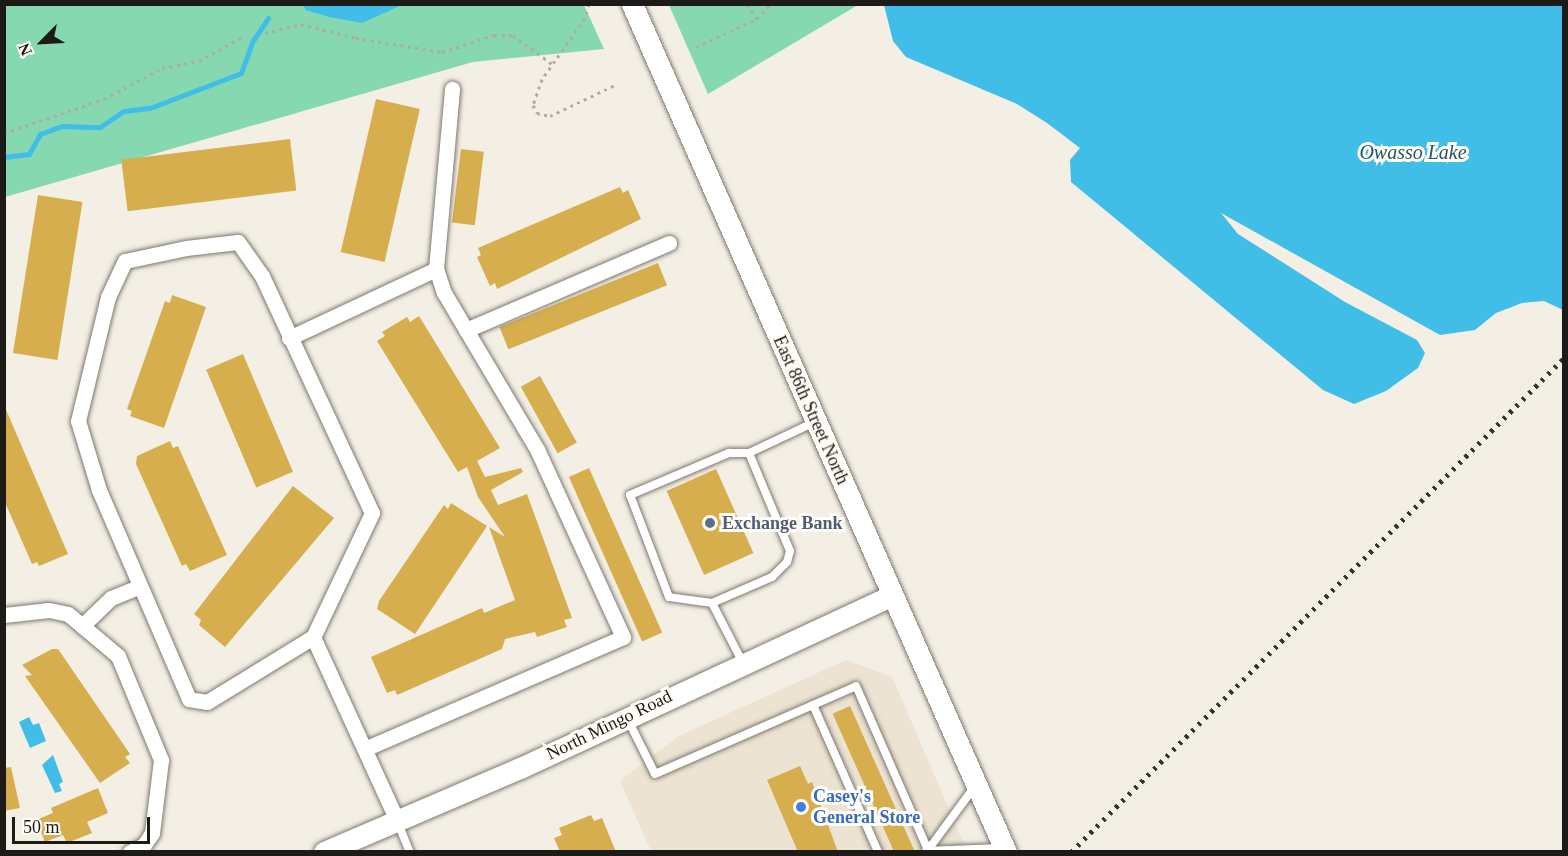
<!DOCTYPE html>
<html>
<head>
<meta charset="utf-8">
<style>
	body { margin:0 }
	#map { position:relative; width:1568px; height:856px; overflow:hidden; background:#f4efe4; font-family:"Times New Roman",serif }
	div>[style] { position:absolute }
	.built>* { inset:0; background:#ece3d2 }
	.green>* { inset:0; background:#85d8b0 }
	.water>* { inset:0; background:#40bee7 }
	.stream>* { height:5px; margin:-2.5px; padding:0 2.5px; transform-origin:2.5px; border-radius:2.5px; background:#40bee7 }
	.building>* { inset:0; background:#d6ae4e; transform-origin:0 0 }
	.path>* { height:3px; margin-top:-1.5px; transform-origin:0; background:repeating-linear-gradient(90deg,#b0aca3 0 3px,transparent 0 7.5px) }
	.roads { filter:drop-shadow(0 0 2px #7d796f) drop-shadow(0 0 2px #7d796f) }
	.lane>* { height:8px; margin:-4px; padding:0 4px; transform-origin:4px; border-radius:4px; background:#fff }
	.street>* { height:15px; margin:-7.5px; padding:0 7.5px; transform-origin:7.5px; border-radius:7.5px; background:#fff }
	.secondary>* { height:21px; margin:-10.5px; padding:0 10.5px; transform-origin:10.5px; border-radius:10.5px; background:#fff }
	.rail>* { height:4.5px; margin-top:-2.25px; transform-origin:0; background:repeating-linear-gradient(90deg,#36342f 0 3px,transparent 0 9px) }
	.dots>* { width:16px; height:16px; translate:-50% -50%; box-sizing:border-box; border:3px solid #fffcf6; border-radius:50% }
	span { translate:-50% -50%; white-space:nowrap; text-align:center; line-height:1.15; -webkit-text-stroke:6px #fffcf6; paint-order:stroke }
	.street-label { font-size:18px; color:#1d1b17 }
	.service-label { font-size:18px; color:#4e5e75; font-weight:700 }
	.left { translate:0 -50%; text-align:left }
	.shop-label { font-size:18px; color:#366cbe; font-weight:700 }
	.water-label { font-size:20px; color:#245768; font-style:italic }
	.frame { position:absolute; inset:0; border:6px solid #1d1b17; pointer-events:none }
	.north { position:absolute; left:12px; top:12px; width:60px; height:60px; -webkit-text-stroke:4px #fffcf6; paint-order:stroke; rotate:246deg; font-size:16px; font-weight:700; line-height:24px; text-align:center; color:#1d1b17 }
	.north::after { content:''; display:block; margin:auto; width:21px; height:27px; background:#1d1b17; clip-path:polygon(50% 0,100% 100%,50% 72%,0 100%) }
	.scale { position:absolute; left:12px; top:817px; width:138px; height:27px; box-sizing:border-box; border:3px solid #1d1b17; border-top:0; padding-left:8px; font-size:18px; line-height:21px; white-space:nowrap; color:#1d1b17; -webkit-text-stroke:4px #fffcf6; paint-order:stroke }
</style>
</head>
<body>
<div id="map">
	<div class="built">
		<div style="clip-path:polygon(846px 660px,892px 677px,967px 851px,651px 851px,620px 781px,679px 736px)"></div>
	</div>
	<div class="green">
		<div style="clip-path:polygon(5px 5px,584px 5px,604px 49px,473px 62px,5px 197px)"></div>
		<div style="clip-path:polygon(669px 5px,858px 5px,708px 94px)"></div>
	</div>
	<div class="water">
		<div style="clip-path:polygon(303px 5px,402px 5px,362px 23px,329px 17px,306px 10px)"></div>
		<div style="clip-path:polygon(884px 5px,1563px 5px,1563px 310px,1544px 301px,1522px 303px,1496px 313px,1475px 330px,1440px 335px,1221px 213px,1238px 234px,1345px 302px,1417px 340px,1425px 353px,1418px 368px,1386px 391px,1354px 404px,1323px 390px,1071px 182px,1070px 160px,1080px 148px,1047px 123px,1017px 104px,906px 57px,893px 41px)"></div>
		<div style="clip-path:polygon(29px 717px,33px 725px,39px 723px,46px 741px,30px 748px,19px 722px)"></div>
		<div style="clip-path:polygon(53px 755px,63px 782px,59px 784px,62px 791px,55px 793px,42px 765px)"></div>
	</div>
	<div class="stream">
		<div style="left:4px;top:157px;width:25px;rotate:-7deg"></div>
		<div style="left:29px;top:154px;width:23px;rotate:-61deg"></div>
		<div style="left:40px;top:134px;width:23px;rotate:-20deg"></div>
		<div style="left:62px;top:126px;width:38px;rotate:2deg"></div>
		<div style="left:100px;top:127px;width:29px;rotate:-34deg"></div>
		<div style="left:124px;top:111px;width:26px;rotate:-7deg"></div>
		<div style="left:150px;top:108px;width:97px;rotate:-21deg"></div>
		<div style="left:241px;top:73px;width:33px;rotate:-70deg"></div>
		<div style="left:252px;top:42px;width:29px;rotate:-56deg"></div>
	</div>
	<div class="building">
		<div style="left:376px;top:99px;width:45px;height:157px;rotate:13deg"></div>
		<div style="left:290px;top:139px;width:52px;height:170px;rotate:83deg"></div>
		<div style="left:461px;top:149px;width:23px;height:74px;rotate:7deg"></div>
		<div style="clip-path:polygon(620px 187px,623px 193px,628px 190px,641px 219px,497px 289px,495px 283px,490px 286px,477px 257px,481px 255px,478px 248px)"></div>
		<div style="left:38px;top:195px;width:45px;height:160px;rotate:9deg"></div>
		<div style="left:658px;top:263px;width:24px;height:171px;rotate:68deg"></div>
		<div style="clip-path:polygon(172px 295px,206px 307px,164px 428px,130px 416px,132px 411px,127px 409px,165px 301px,170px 303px)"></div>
		<div style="clip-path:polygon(419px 316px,500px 448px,477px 461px,485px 477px,521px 468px,523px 472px,491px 490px,498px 505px,527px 494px,572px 618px,564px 620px,567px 627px,537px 637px,535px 632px,505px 639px,502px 649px,397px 695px,395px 690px,387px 693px,371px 657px,482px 608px,484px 613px,515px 600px,489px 527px,505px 537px,478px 497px,467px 467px,458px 472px,377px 341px,385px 336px,382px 332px,407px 317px,410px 322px)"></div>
		<div style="left:243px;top:354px;width:128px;height:40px;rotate:67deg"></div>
		<div style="left:540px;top:376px;width:76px;height:22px;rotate:61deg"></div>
		<div style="clip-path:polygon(4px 405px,68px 554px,39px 566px,37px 562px,32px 564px,4px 500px)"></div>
		<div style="clip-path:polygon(170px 441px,173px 448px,178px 446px,227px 555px,190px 571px,186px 564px,182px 566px,136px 464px,137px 456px)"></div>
		<div style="left:589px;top:468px;width:180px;height:22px;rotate:66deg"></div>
		<div style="left:716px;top:469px;width:92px;height:54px;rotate:66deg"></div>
		<div style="clip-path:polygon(293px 486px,334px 518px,225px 647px,199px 625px,201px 620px,194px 614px)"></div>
		<div style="clip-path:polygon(451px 503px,487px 526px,415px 634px,377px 609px,379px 601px,444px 505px,448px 509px)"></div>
		<div style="clip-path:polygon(52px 649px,58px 649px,130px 754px,125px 757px,130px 763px,100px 783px,25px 676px,32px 675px,22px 665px)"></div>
		<div style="left:850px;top:706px;width:160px;height:19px;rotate:66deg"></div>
		<div style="clip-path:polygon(800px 766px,808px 784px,812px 782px,838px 852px,798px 852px,767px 780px)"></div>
		<div style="clip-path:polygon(11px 767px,20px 808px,4px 811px,4px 768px)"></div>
		<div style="clip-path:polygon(98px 788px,108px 813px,87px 822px,92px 833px,67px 843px,63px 835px,45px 842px,36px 820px,53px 813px,51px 808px)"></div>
		<div style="clip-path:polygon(591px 815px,594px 821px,602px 818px,616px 852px,560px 852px,554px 838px,562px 835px,559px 828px)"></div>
	</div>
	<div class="path">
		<div style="left:589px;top:4px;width:15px;rotate:106deg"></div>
		<div style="left:585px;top:18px;width:75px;rotate:125.2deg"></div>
		<div style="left:542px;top:79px;width:28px;rotate:109deg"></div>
		<div style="left:533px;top:105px;width:9px;rotate:63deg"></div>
		<div style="left:537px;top:113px;width:13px;rotate:13deg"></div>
		<div style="left:550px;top:116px;width:72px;rotate:-25.5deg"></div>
		<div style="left:757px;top:19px;width:21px;rotate:-47deg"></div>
		<div style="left:265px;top:33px;width:37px;rotate:-14deg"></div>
		<div style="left:301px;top:24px;width:57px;rotate:14.3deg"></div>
		<div style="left:356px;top:38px;width:87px;rotate:9.2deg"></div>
		<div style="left:442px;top:52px;width:55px;rotate:-18.1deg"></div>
		<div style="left:494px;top:35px;width:19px"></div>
		<div style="left:513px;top:35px;width:49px;rotate:36.6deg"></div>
		<div style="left:696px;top:47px;width:67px;rotate:-24.7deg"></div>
		<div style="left:757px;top:19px;width:18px;rotate:-124deg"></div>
		<div style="left:4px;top:133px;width:106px;rotate:-18.8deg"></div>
		<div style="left:104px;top:99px;width:66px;rotate:-28.1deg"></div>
		<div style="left:162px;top:68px;width:38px;rotate:-11deg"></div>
		<div style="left:199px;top:61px;width:51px;rotate:-29.1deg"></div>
	</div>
	<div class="roads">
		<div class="lane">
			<div style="left:729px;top:453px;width:20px"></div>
			<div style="left:749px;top:453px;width:106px;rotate:67.3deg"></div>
			<div style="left:790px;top:551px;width:11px;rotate:105deg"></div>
			<div style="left:787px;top:562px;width:21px;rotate:135deg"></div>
			<div style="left:772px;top:577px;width:65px;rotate:156.6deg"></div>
			<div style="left:712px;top:603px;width:43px;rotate:-172.1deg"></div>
			<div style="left:669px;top:597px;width:109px;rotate:-110.9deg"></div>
			<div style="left:630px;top:495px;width:108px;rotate:-23deg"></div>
			<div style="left:749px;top:453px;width:73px;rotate:-25.2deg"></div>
			<div style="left:712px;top:603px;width:65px;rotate:62.7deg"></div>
			<div style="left:813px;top:705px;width:161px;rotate:66.1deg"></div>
			<div style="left:628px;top:720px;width:60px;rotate:63.4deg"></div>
			<div style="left:655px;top:774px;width:219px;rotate:-23.6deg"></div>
			<div style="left:856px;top:686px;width:179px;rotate:66.3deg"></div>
			<div style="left:398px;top:823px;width:31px;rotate:68deg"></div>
			<div style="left:928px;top:850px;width:79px;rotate:-53.7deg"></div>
			<div style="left:926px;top:851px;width:75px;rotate:-2.3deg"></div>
		</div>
		<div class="street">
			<div style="left:238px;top:242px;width:42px;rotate:54.8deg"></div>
			<div style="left:262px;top:276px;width:261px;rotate:65.1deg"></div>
			<div style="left:372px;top:513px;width:137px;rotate:115.4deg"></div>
			<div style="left:313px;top:637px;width:124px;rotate:148.5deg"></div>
			<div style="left:207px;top:702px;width:18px;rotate:-171deg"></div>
			<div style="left:189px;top:699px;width:228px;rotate:-113.3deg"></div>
			<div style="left:99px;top:490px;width:72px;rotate:-106.9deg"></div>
			<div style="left:78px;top:421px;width:128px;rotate:-76.4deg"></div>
			<div style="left:108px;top:297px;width:40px;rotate:-65deg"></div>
			<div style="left:125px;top:261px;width:62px;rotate:-12deg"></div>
			<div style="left:186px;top:248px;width:52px;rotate:-6.6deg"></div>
			<div style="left:466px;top:330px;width:221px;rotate:-23.2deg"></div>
			<div style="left:289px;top:338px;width:162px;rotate:-25.1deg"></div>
			<div style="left:4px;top:615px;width:45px;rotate:-6.3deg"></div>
			<div style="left:49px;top:610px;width:19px;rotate:12deg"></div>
			<div style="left:68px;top:614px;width:65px;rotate:40deg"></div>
			<div style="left:118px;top:656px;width:113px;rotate:67.5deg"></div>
			<div style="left:161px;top:760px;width:74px;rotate:97deg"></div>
			<div style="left:152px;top:833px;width:14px;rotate:124deg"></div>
			<div style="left:144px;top:845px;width:16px;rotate:153deg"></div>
			<div style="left:82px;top:626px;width:40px;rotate:-44deg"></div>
			<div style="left:111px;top:598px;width:31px;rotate:-22deg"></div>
			<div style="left:313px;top:637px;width:205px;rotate:65.4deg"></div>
			<div style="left:367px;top:748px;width:279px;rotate:-23.4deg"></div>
			<div style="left:623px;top:637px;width:205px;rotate:-114.6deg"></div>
			<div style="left:538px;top:451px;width:184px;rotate:-120.7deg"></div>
			<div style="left:444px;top:293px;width:25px;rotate:-108deg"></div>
			<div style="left:436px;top:269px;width:181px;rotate:-84.9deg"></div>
		</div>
		<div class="secondary">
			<div style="left:632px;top:4px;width:927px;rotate:66.2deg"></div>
			<div style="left:324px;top:852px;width:213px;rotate:-23.2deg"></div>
			<div style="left:520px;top:768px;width:410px;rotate:-24.9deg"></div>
		</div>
	</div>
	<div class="rail">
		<div style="left:1071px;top:852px;width:698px;rotate:-45.06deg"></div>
	</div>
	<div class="dots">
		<div style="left:710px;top:523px;background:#5c6f8a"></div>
		<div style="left:801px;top:807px;background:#3f7fe0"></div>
	</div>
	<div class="street-label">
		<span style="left:811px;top:410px;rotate:66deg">East 86th Street North</span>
		<span style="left:609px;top:725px;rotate:-26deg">North Mingo Road</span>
	</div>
	<div class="service-label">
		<span class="left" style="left:722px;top:523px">Exchange Bank</span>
	</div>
	<div class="shop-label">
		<span class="left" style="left:813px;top:807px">Casey's<br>General Store</span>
	</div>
	<div class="water-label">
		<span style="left:1413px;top:152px">Owasso Lake</span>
	</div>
	<div class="frame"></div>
	<div class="north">N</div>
	<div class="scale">50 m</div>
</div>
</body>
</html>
